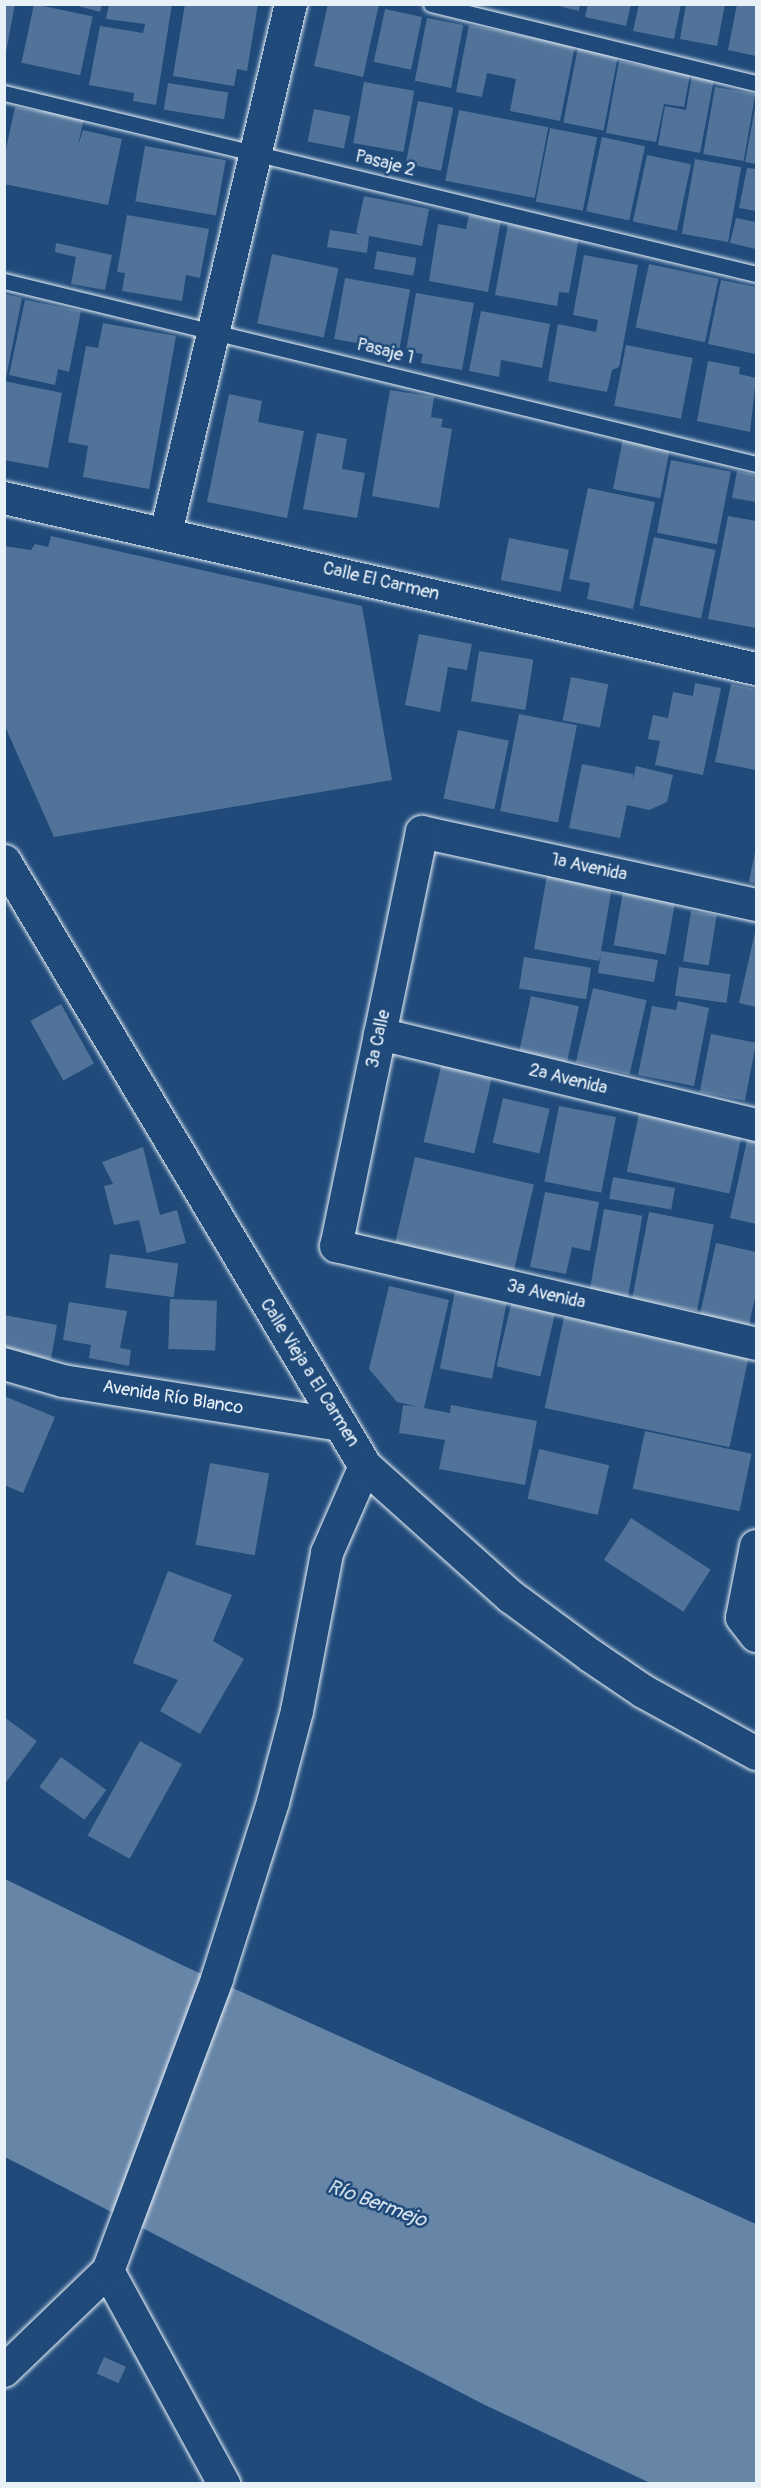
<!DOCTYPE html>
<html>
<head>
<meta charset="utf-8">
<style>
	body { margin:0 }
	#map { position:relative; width:761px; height:2488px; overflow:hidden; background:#1f4a7a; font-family:Pangolin,sans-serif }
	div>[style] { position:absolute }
	.water>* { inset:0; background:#6685a7 }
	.building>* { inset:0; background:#517399; transform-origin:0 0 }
	.roads { filter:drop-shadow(0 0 2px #e8f1f8) drop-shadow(0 0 2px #e8f1f8) }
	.lane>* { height:15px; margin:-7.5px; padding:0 7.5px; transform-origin:7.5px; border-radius:7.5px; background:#1f4a7a }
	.street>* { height:32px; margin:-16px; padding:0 16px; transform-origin:16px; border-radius:16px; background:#1f4a7a }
	.secondary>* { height:33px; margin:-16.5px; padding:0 16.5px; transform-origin:16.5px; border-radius:16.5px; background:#1f4a7a }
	span { translate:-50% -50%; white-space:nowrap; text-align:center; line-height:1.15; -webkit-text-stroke:5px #1f4a7a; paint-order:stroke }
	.street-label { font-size:18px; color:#e8f1f8 }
	.water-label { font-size:20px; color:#d4e1ec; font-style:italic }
	.frame { position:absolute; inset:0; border:6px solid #e8f1f8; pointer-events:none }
</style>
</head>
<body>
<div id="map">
	<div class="water">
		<div style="clip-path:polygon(5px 1879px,184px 1966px,756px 2224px,756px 2483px,650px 2483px,485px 2405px,5px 2157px)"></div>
	</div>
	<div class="building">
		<div style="clip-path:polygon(4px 4px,15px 4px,6px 52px,4px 52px)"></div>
		<div style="left:34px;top:4px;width:60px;height:60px;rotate:12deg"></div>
		<div style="clip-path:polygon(71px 4px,102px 4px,100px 12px)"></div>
		<div style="clip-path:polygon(109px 4px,172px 4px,156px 105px,133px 101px,134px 93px,89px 85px,100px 26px,143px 33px,145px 24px,106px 19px)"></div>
		<div style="clip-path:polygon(185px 4px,258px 4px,247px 71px,237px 69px,234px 86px,173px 76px)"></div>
		<div style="clip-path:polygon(328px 4px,379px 4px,363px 77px,314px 66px)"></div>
		<div style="clip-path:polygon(551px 4px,580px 4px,579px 11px)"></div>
		<div style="clip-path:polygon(588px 4px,631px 4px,626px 26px,585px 17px)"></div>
		<div style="clip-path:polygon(639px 4px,681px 4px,674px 39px,633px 31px)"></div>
		<div style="clip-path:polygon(686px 4px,725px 4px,717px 46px,680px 39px)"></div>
		<div style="clip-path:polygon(737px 4px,756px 4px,756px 56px,728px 50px)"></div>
		<div style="left:385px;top:9px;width:38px;height:54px;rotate:12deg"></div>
		<div style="left:427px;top:18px;width:37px;height:64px;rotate:11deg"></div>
		<div style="clip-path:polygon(469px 25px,575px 46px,560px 121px,510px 111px,516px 79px,487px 73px,482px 97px,456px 92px)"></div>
		<div style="left:578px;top:47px;width:41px;height:77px;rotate:11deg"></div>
		<div style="clip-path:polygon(619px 61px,690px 75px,684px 107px,664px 104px,656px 142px,606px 133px)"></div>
		<div style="clip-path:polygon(692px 75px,714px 79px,700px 153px,658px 145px,665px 106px,686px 110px)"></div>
		<div style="left:364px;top:82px;width:51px;height:62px;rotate:10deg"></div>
		<div style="left:168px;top:83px;width:61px;height:27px;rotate:9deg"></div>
		<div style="left:715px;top:87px;width:41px;height:68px;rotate:10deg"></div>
		<div style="left:418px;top:101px;width:36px;height:64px;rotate:11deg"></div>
		<div style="clip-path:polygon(44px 104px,85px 112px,78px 146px,83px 130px,122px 139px,108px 205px,4px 184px,4px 158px,15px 107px,43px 112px)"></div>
		<div style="clip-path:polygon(755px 108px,756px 108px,756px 164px,745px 162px)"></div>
		<div style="left:314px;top:109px;width:37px;height:33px;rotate:11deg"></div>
		<div style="left:459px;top:110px;width:91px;height:72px;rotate:11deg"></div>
		<div style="left:550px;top:128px;width:48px;height:75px;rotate:11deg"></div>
		<div style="left:602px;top:137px;width:44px;height:76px;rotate:12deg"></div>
		<div style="left:145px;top:146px;width:82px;height:56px;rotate:10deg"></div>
		<div style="left:647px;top:155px;width:45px;height:68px;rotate:12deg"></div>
		<div style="left:695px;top:159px;width:47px;height:76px;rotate:10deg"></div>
		<div style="clip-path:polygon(747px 168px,756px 169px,756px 211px,739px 208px)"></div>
		<div style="clip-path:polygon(364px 196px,429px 209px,422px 246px,369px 236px,367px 253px,327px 247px,330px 230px,362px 235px,356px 233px)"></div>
		<div style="clip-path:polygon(127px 215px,209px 229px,200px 278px,186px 275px,182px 301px,122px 291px,125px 273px,117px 272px)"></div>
		<div style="clip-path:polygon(469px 215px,501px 221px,488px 292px,429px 281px,438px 224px,466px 229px)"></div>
		<div style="clip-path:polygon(736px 218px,756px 222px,756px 249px,730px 243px)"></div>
		<div style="clip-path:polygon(508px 224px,579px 237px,569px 293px,559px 292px,557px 306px,495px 295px)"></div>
		<div style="clip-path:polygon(56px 243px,112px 255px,105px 290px,71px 284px,76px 257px,55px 252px)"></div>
		<div style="left:377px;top:251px;width:40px;height:18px;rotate:10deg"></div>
		<div style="left:272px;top:254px;width:68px;height:71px;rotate:12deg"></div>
		<div style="clip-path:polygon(584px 255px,638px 265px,619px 367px,612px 370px,607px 392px,548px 381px,558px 324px,596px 332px,598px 320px,573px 315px)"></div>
		<div style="left:649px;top:264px;width:71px;height:65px;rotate:12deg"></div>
		<div style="left:345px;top:278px;width:66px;height:62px;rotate:10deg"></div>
		<div style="clip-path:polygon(721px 280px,756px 287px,756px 354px,708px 344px)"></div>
		<div style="clip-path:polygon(416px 293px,474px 303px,462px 370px,421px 363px,423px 354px,406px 351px)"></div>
		<div style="clip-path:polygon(4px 294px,22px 298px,6px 378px,4px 378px)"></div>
		<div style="clip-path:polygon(25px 300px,81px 311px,69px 372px,58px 369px,55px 385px,9px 375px)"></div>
		<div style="clip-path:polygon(481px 311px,550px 324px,542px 368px,501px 360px,499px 377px,469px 371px)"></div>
		<div style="clip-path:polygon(103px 323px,176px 336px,149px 489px,83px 477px,88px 446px,68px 442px,86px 346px,98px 348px)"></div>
		<div style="left:626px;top:345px;width:68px;height:62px;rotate:11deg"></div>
		<div style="clip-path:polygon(708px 361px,740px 367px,739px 374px,756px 378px,750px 432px,697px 421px)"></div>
		<div style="clip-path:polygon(4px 381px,62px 393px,48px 468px,4px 460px)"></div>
		<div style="clip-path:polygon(390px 390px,434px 397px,431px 417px,443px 419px,441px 427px,452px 429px,439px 508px,372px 496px)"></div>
		<div style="clip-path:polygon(229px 394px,262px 401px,258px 422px,304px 431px,287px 518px,207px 502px)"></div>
		<div style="clip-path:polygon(317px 433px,347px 439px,342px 469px,365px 473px,357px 518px,303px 509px)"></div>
		<div style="left:623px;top:438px;width:48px;height:52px;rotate:11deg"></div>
		<div style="left:671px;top:460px;width:61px;height:74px;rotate:11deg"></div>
		<div style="clip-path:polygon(737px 471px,756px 475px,756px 502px,732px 498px)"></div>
		<div style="clip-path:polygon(588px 488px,655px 502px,633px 609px,587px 599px,590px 583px,569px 579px)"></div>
		<div style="clip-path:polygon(728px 516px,756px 521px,756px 628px,708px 619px)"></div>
		<div style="clip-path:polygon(51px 536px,362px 606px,392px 780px,54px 837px,4px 724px,4px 546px,31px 550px,35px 544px,48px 547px)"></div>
		<div style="left:654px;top:537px;width:63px;height:70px;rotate:12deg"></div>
		<div style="left:509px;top:538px;width:61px;height:43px;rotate:11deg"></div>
		<div style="clip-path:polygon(419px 634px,472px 644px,467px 670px,448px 667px,440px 712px,405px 705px)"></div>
		<div style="left:479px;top:651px;width:55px;height:51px;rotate:9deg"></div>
		<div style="left:571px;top:677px;width:38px;height:44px;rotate:11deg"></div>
		<div style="clip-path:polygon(695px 683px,721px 688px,703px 775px,655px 765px,660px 741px,648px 739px,653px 715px,668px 718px,673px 692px,693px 696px)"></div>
		<div style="clip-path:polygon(731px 684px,756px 689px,756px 770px,715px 762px)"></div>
		<div style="left:519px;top:714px;width:59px;height:99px;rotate:11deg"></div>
		<div style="left:458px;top:730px;width:52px;height:70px;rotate:12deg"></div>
		<div style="clip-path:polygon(582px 764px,633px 774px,633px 780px,636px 766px,673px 775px,667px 802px,649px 810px,627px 805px,620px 838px,569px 828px)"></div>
		<div style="clip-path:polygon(755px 852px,756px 852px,756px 884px,749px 882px)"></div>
		<div style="clip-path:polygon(547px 875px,612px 887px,601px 951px,658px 960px,654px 982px,598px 973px,601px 954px,599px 961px,534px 949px)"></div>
		<div style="left:623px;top:892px;width:53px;height:54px;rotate:10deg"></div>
		<div style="left:691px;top:911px;width:26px;height:51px;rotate:9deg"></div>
		<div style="clip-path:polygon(756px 928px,756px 1007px,739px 1003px)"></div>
		<div style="left:524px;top:957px;width:68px;height:32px;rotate:9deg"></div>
		<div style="left:679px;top:967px;width:52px;height:29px;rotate:8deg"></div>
		<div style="left:593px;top:988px;width:55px;height:76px;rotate:13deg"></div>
		<div style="left:531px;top:996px;width:49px;height:57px;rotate:12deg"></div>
		<div style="clip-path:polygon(678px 1001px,709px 1008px,694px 1086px,638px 1075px,652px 1006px,676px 1010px)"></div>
		<div style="left:61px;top:1004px;width:68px;height:35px;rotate:61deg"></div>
		<div style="left:711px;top:1034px;width:46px;height:59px;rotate:11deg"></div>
		<div style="left:442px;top:1062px;width:52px;height:82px;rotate:13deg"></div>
		<div style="left:503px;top:1098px;width:48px;height:46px;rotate:13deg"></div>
		<div style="left:559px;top:1106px;width:58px;height:77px;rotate:11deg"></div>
		<div style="left:639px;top:1114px;width:105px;height:59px;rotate:12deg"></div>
		<div style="clip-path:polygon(748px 1136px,756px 1138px,756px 1224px,730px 1218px)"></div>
		<div style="clip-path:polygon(143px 1147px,160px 1215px,177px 1210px,186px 1243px,147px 1253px,139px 1220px,114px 1225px,104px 1186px,113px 1184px,102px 1162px)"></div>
		<div style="left:415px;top:1157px;width:122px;height:90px;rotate:13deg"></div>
		<div style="left:613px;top:1177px;width:63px;height:22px;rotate:10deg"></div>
		<div style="clip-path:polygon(545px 1192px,599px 1202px,590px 1251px,572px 1247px,566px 1274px,530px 1267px)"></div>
		<div style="left:604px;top:1209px;width:39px;height:83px;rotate:10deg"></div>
		<div style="left:649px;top:1212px;width:66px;height:88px;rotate:11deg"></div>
		<div style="clip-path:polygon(716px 1243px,756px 1252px,756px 1293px,749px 1325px,700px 1314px)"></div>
		<div style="left:110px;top:1254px;width:69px;height:34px;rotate:8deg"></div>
		<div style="clip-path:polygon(389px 1286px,449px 1300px,424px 1408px,450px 1413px,451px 1405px,537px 1421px,525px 1485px,439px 1469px,445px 1440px,399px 1433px,403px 1405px,419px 1407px,397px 1402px,369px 1369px)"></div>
		<div style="left:455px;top:1291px;width:53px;height:79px;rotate:11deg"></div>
		<div style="left:170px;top:1299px;width:47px;height:50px;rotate:2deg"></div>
		<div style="clip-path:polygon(69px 1302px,127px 1311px,120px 1348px,131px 1350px,129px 1366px,89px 1358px,91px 1345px,63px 1340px)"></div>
		<div style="left:511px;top:1304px;width:45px;height:64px;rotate:13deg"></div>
		<div style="clip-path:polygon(4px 1315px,57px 1325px,51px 1359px,4px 1351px)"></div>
		<div style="left:564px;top:1317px;width:189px;height:93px;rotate:12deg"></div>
		<div style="clip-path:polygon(4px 1396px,55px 1417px,23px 1493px,4px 1485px)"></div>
		<div style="left:645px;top:1431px;width:109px;height:59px;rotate:12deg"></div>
		<div style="left:539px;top:1449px;width:72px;height:51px;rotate:13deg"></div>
		<div style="left:210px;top:1463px;width:60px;height:83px;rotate:10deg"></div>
		<div style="left:631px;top:1518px;width:95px;height:50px;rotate:33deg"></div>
		<div style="clip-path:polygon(168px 1571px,232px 1595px,213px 1641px,244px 1659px,200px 1734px,160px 1711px,178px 1680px,133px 1663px)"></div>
		<div style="clip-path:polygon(4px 1717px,37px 1741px,4px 1785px)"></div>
		<div style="left:140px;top:1741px;width:48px;height:108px;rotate:29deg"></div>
		<div style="left:61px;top:1757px;width:56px;height:37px;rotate:36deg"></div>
		<div style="left:104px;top:2357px;width:24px;height:18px;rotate:24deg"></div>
	</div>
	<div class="roads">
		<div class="lane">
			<div style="left:431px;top:4px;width:334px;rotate:13.7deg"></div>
			<div style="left:4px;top:93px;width:773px;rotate:13.53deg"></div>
			<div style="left:4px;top:281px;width:774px;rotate:13.68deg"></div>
		</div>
		<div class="street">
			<div style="left:4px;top:498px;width:771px;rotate:12.81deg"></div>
			<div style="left:166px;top:533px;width:544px;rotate:-76.71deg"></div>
			<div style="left:756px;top:905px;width:342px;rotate:-167.7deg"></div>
			<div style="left:422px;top:832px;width:423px;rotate:101.7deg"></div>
			<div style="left:336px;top:1246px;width:431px;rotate:13.1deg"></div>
			<div style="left:380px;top:1034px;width:387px;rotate:13.6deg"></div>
			<div style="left:4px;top:1364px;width:61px;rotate:16.1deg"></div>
			<div style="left:63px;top:1381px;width:282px;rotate:9deg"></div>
			<div style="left:756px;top:1546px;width:73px;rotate:101deg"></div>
			<div style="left:742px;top:1618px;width:23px;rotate:52deg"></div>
			<div style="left:108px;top:2271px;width:243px;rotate:61.4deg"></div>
			<div style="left:4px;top:2371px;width:144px;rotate:-43.9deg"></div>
			<div style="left:108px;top:2271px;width:312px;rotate:-69.5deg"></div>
			<div style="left:217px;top:1979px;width:186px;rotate:-72.4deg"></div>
			<div style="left:273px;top:1802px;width:94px;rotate:-75.2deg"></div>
			<div style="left:297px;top:1711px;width:161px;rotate:-79.2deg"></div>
			<div style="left:327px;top:1553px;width:95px;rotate:-66.4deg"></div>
		</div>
		<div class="secondary">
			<div style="left:4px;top:861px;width:705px;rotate:59.18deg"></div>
			<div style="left:365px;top:1466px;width:195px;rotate:41.9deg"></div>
			<div style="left:510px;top:1596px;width:99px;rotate:36.4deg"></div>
			<div style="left:590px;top:1655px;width:64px;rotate:34.2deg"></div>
			<div style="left:643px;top:1691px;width:129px;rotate:28.8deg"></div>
		</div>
	</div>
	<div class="street-label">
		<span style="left:385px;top:164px;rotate:14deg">Pasaje 2</span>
		<span style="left:385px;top:352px;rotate:14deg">Pasaje 1</span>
		<span style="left:381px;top:582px;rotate:13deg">Calle El Carmen</span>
		<span style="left:589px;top:868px;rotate:12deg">1a Avenida</span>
		<span style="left:379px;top:1039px;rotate:-78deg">3a Calle</span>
		<span style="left:568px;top:1080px;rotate:14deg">2a Avenida</span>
		<span style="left:546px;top:1295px;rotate:13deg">3a Avenida</span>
		<span style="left:309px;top:1373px;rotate:58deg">Calle Vieja a El Carmen</span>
		<span style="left:173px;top:1398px;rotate:9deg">Avenida Río Blanco</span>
	</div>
	<div class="water-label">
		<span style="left:377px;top:2203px;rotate:20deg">Río Bermejo</span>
	</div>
	<div class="frame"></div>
</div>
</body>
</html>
